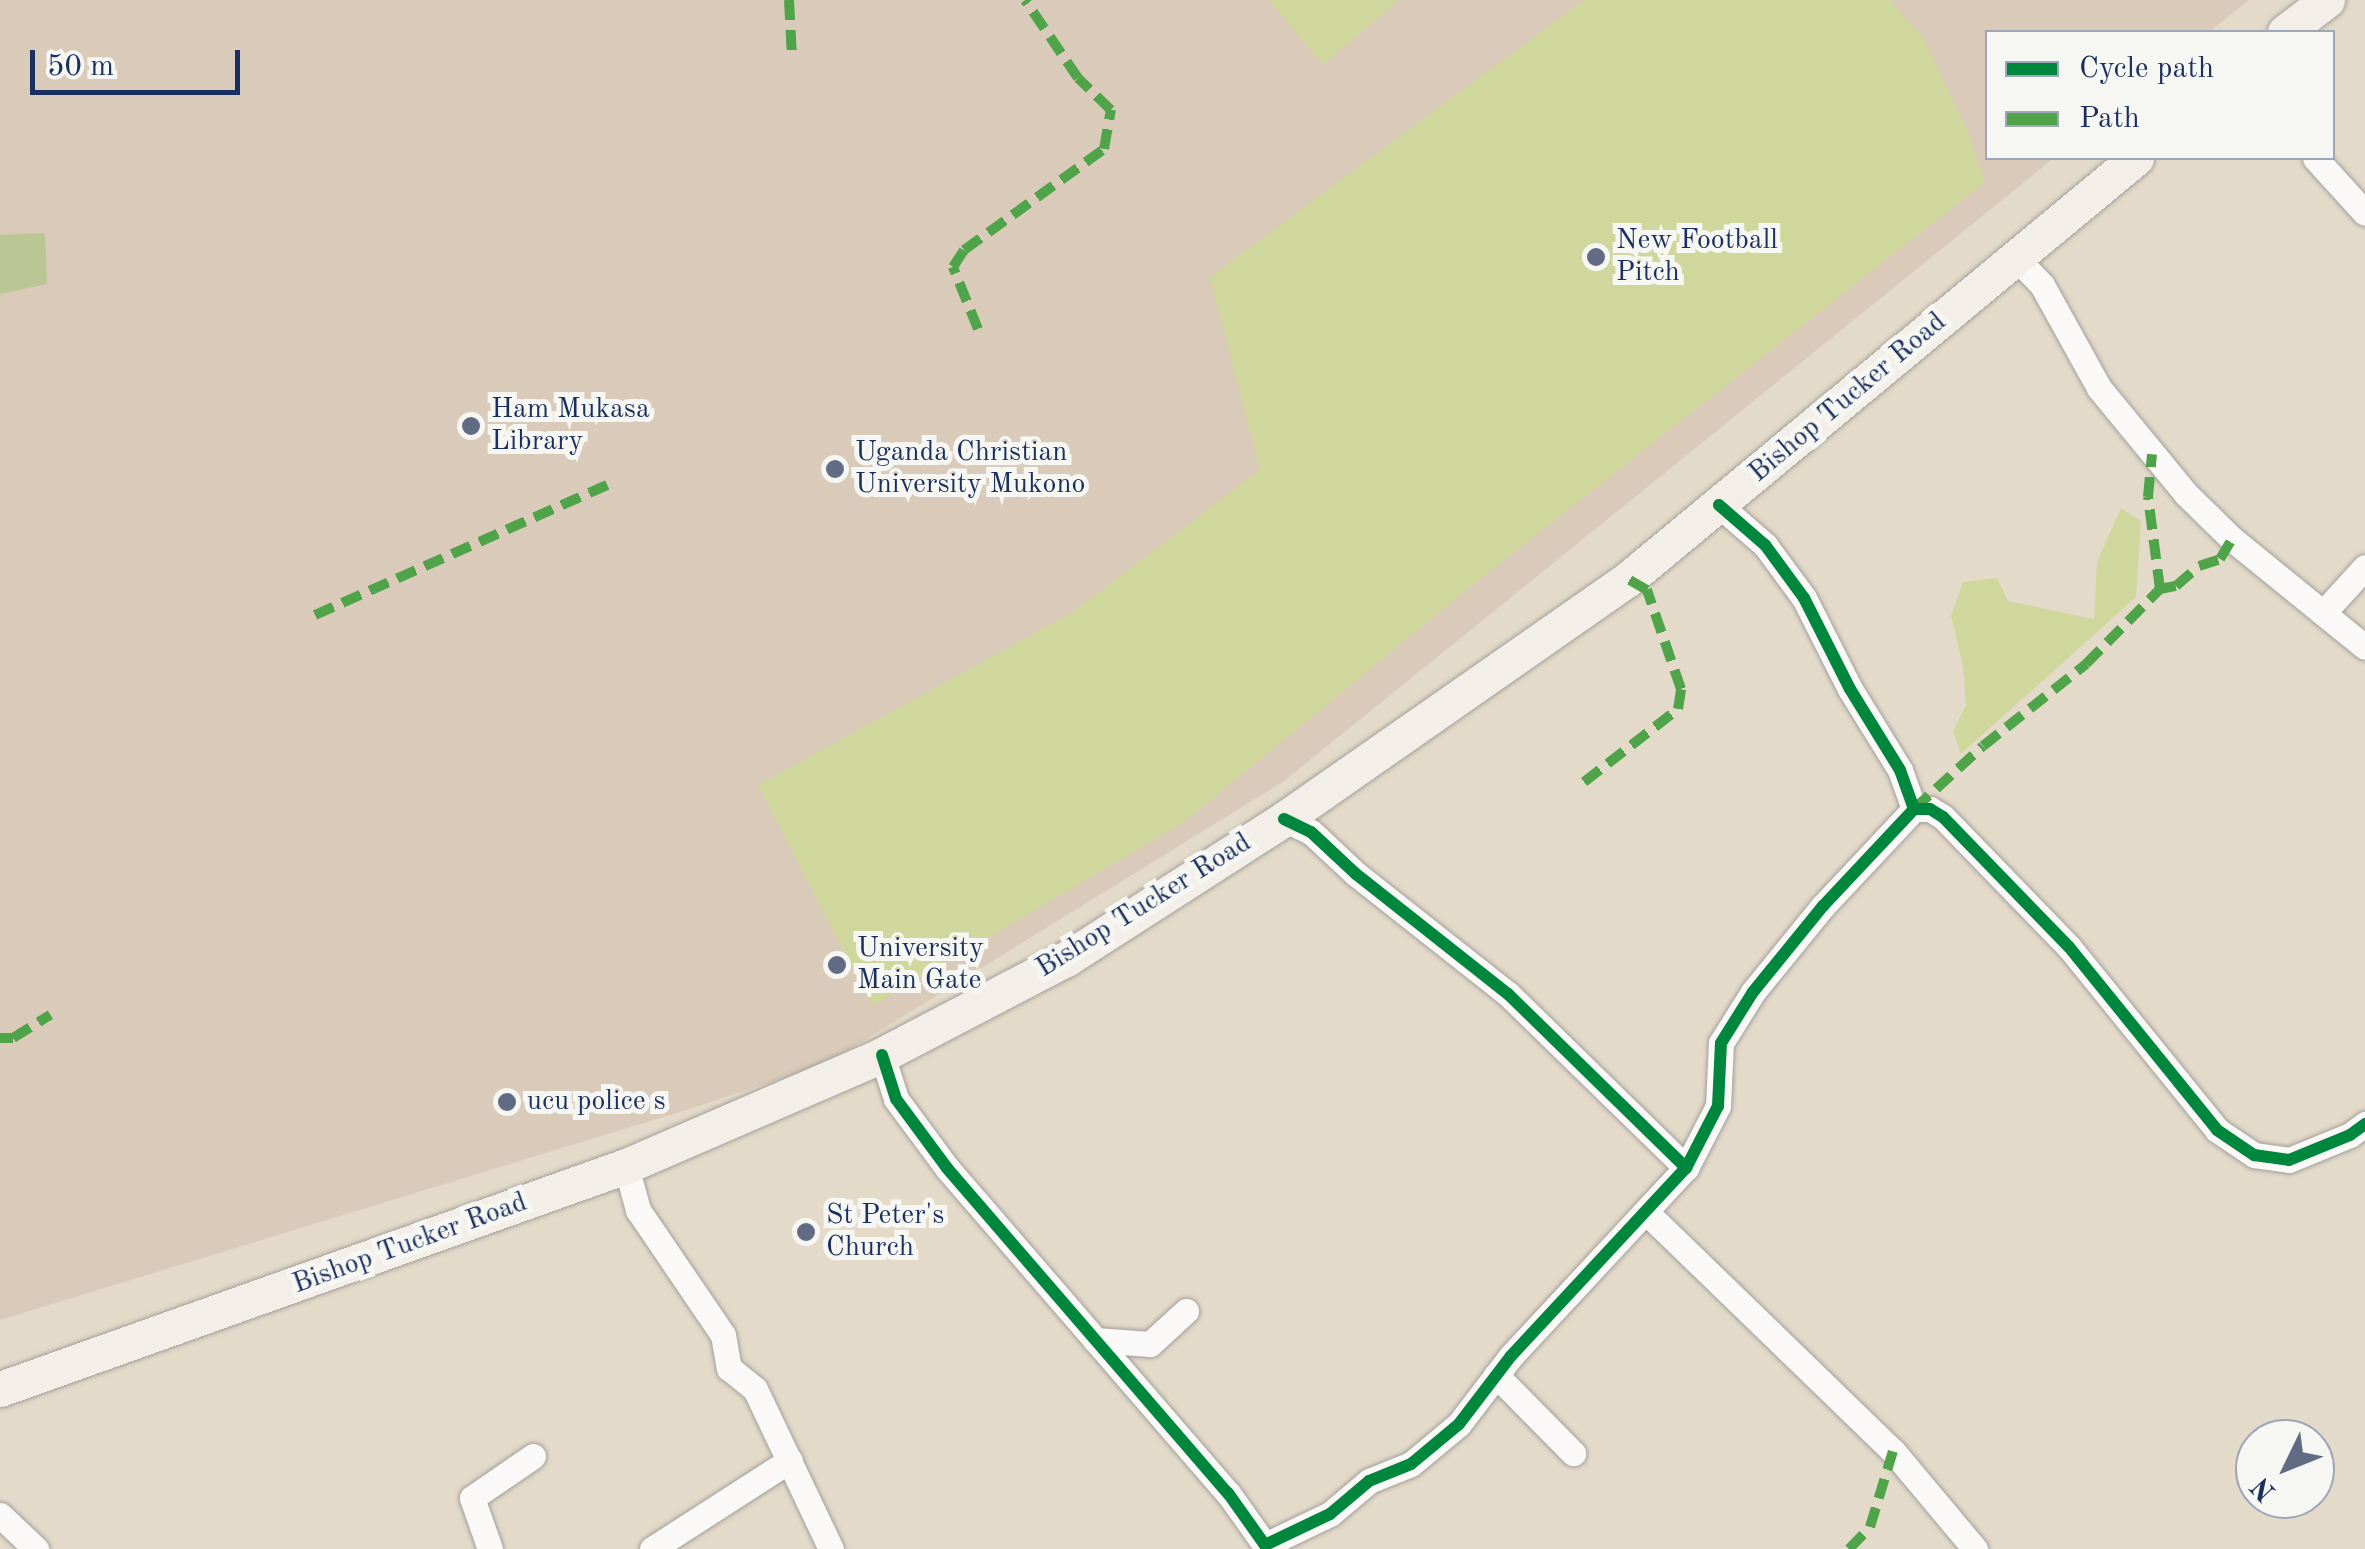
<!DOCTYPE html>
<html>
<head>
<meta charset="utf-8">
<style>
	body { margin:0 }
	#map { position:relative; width:2365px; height:1549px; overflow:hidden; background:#e4dac9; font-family:"Old Standard TT",serif }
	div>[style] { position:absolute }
	.built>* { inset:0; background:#d9cab9 }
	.green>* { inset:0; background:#d0d79c }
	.forest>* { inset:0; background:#bac694 }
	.roads { filter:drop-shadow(0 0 2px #a3a09c) drop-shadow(0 0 2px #a3a09c) }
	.street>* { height:25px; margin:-12.5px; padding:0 12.5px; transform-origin:12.5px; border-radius:12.5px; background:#fbf9f7 }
	.secondary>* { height:35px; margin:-17.5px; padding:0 17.5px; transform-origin:17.5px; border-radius:17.5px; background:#f3efe8 }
	.quiet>* { height:10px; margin-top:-5px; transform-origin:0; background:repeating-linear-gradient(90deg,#4fa44a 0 20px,transparent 0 30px) }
	.cycleway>* { height:12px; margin:-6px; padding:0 6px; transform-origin:6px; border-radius:6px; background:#00873e }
	.dots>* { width:28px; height:28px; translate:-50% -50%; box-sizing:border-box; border:5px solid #f6f6f2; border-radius:50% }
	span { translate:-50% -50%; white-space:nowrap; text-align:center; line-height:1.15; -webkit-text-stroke:10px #f6f6f2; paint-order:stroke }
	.poi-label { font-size:28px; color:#1b2f5e }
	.left { translate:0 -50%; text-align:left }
	.street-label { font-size:28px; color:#1b2f5e }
	.legend { position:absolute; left:1985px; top:30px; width:350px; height:130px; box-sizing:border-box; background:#f6f6f2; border:2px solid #9ea6b7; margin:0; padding:12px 18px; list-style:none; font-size:30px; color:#1b2f5e }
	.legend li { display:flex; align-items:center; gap:20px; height:50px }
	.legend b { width:50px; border:2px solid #9ea6b7 }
	.north { position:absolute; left:2235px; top:1419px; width:100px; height:100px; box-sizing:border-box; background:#f6f6f2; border:2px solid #9ea6b7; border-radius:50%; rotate:227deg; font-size:28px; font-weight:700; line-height:40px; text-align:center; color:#1b2f5e }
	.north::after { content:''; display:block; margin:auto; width:35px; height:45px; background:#616b83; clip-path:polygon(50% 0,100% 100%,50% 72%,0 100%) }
	.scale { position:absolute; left:30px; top:50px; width:210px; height:45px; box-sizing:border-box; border:5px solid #1b2f5e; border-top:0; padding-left:12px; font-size:30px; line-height:35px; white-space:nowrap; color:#1b2f5e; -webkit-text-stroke:8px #f6f6f2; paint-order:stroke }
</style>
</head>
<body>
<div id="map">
	<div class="built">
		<div style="clip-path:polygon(0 0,2249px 0,2209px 32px,1988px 32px,1988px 158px,2054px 158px,1284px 781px,860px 1043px,816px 1067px,696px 1107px,0 1320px)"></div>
	</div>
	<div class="green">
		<div style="clip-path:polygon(1269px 0,1399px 0,1323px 65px)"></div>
		<div style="clip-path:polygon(1584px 0,1889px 0,1923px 37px,1969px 134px,1985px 182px,1476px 582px,1184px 822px,872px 1006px,758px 785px,1073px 612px,1260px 470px,1210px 277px)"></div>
		<div style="clip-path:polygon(2121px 508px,2141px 521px,2136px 597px,1961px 754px,1953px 731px,1966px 705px,1963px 666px,1951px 616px,1963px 582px,1997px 578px,2008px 601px,2094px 619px,2097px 562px)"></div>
	</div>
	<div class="forest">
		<div style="clip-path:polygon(45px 233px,47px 284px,0 294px,0 235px)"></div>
	</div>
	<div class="roads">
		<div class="street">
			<div style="left:2315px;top:158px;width:74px;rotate:47.7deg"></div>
			<div style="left:2017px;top:259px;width:36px;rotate:46deg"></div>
			<div style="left:2042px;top:285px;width:118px;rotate:61deg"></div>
			<div style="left:2099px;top:388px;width:137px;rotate:50.6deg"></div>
			<div style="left:2186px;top:494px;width:64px;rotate:44.4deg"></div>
			<div style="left:2232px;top:539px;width:171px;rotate:39.1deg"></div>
			<div style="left:2323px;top:613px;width:62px;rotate:-47.6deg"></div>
			<div style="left:1914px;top:809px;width:16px"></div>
			<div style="left:1930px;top:809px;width:15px;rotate:32deg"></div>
			<div style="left:1943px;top:817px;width:181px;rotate:45.9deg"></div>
			<div style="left:2069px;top:947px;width:235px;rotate:51deg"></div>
			<div style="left:2217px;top:1130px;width:45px;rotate:34deg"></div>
			<div style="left:2254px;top:1155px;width:35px;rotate:8deg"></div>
			<div style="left:2289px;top:1160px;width:66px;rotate:-22.3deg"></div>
			<div style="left:2350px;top:1135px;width:19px;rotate:-36deg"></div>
			<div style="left:1284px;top:819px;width:30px;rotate:26deg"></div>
			<div style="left:1311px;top:832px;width:62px;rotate:43deg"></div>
			<div style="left:1356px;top:874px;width:194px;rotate:38.3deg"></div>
			<div style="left:1508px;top:994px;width:249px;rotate:44.3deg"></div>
			<div style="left:882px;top:1055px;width:46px;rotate:72.3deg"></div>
			<div style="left:896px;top:1099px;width:86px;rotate:53.5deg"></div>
			<div style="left:947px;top:1168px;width:430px;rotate:49.2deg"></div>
			<div style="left:1228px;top:1493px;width:64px;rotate:54.6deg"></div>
			<div style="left:1265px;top:1545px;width:72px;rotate:-25.5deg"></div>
			<div style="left:1330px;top:1514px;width:51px;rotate:-40.2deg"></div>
			<div style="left:1369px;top:1481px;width:45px;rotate:-22deg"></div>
			<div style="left:1411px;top:1464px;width:62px;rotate:-39.8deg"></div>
			<div style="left:1459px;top:1424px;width:86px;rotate:-52.6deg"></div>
			<div style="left:1511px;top:1356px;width:257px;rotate:-47.1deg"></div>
			<div style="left:1686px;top:1168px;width:70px;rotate:-62.7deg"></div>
			<div style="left:1718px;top:1106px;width:63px;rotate:-87.3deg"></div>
			<div style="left:1721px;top:1043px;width:60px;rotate:-57.9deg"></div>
			<div style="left:1753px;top:992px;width:111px;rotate:-50.9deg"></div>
			<div style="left:1823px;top:906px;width:133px;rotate:-46.8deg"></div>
			<div style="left:1914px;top:809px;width:41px;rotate:-109.7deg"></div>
			<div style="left:1900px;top:770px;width:95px;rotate:-121.7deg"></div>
			<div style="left:1850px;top:689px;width:102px;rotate:-116.8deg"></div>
			<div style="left:1804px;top:598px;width:66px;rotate:-126.3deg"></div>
			<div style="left:1765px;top:545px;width:61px;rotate:-139deg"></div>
			<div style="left:626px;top:1166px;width:46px;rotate:74.7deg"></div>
			<div style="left:638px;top:1210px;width:151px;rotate:55.8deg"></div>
			<div style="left:723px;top:1335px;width:34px;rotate:80deg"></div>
			<div style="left:729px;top:1368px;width:33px;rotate:39deg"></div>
			<div style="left:755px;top:1389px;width:177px;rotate:64.6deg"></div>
			<div style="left:1646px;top:1212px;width:344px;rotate:44.1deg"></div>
			<div style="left:1893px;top:1451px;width:128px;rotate:50.1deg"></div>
			<div style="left:1095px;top:1340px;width:55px;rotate:4.2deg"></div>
			<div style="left:1150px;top:1344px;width:49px;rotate:-42.5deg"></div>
			<div style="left:1496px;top:1375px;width:110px;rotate:45.4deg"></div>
			<div style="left:0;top:1515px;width:50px;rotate:43.4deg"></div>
			<div style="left:490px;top:1549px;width:54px;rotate:-109.4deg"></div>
			<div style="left:472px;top:1498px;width:74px;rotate:-34.5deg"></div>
			<div style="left:652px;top:1549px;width:164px;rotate:-32.8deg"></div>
		</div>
		<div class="secondary">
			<div style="left:2285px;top:32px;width:53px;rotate:-37.3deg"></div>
			<div style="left:0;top:1389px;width:665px;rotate:-19.61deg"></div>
			<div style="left:626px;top:1166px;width:279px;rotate:-23.4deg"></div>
			<div style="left:882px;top:1055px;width:208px;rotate:-27.6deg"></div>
			<div style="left:1066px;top:959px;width:259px;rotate:-32.7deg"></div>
			<div style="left:1284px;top:819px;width:419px;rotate:-34.9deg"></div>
			<div style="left:1628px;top:579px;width:660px;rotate:-39.65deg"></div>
		</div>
	</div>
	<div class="quiet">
		<div style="left:789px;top:0;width:57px;rotate:87deg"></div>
		<div style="left:978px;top:329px;width:67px;rotate:-112deg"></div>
		<div style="left:953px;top:267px;width:20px;rotate:-57deg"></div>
		<div style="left:964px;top:250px;width:173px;rotate:-35.8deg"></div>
		<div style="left:1104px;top:149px;width:40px;rotate:-80deg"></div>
		<div style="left:1111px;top:110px;width:46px;rotate:-135.9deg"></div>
		<div style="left:1078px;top:78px;width:94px;rotate:-124.2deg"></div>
		<div style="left:2160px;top:589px;width:16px;rotate:-11deg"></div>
		<div style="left:2176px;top:586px;width:30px;rotate:-41deg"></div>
		<div style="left:2199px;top:566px;width:22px;rotate:-18deg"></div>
		<div style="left:2220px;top:559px;width:23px;rotate:-59deg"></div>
		<div style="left:315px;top:615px;width:320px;rotate:-24deg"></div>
		<div style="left:1584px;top:782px;width:119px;rotate:-37.8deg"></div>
		<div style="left:1678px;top:709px;width:20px;rotate:-81deg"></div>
		<div style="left:1681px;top:689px;width:105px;rotate:-109deg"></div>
		<div style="left:1647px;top:590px;width:22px;rotate:-150deg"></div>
		<div style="left:1914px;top:809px;width:93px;rotate:-42.4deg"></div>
		<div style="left:1983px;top:746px;width:132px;rotate:-38.5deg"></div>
		<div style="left:2086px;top:664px;width:105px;rotate:-45.4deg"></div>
		<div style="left:2160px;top:589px;width:93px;rotate:-97.4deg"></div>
		<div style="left:2148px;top:497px;width:43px;rotate:-84.7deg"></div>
		<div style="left:0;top:1038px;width:13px"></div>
		<div style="left:13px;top:1038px;width:44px;rotate:-31.9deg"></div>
		<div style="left:1849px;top:1549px;width:30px;rotate:-46deg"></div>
		<div style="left:1870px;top:1527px;width:79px;rotate:-73.2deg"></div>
	</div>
	<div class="cycleway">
		<div style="left:1914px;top:809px;width:16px"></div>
		<div style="left:1930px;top:809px;width:15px;rotate:32deg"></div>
		<div style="left:1943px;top:817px;width:181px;rotate:45.9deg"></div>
		<div style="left:2069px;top:947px;width:235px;rotate:51deg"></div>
		<div style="left:2217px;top:1130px;width:45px;rotate:34deg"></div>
		<div style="left:2254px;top:1155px;width:35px;rotate:8deg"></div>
		<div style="left:2289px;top:1160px;width:66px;rotate:-22.3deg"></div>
		<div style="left:2350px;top:1135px;width:19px;rotate:-36deg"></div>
		<div style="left:1284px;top:819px;width:30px;rotate:26deg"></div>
		<div style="left:1311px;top:832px;width:62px;rotate:43deg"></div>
		<div style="left:1356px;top:874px;width:194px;rotate:38.3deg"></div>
		<div style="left:1508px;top:994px;width:249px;rotate:44.3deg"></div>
		<div style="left:882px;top:1055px;width:46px;rotate:72.3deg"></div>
		<div style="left:896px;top:1099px;width:86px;rotate:53.5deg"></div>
		<div style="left:947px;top:1168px;width:430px;rotate:49.2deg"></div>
		<div style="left:1228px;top:1493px;width:64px;rotate:54.6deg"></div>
		<div style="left:1265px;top:1545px;width:72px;rotate:-25.5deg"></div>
		<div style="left:1330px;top:1514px;width:51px;rotate:-40.2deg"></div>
		<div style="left:1369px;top:1481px;width:45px;rotate:-22deg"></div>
		<div style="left:1411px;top:1464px;width:62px;rotate:-39.8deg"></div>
		<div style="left:1459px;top:1424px;width:86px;rotate:-52.6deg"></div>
		<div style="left:1511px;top:1356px;width:257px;rotate:-47.1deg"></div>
		<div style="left:1686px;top:1168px;width:70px;rotate:-62.7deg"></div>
		<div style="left:1718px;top:1106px;width:63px;rotate:-87.3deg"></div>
		<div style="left:1721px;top:1043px;width:60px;rotate:-57.9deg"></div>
		<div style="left:1753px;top:992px;width:111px;rotate:-50.9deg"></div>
		<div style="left:1823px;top:906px;width:133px;rotate:-46.8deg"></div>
		<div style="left:1914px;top:809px;width:41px;rotate:-109.7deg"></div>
		<div style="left:1900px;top:770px;width:95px;rotate:-121.7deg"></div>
		<div style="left:1850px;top:689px;width:102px;rotate:-116.8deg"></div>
		<div style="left:1804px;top:598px;width:66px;rotate:-126.3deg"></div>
		<div style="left:1765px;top:545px;width:61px;rotate:-139deg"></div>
	</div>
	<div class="dots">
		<div style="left:1596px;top:257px;background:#616b83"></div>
		<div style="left:471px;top:426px;background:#616b83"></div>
		<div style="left:835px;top:469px;background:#616b83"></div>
		<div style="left:837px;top:965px;background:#616b83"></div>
		<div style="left:507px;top:1102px;background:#616b83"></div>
		<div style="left:806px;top:1232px;background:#616b83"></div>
	</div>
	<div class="poi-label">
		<span class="left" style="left:1616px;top:257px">New Football<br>Pitch</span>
		<span class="left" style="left:491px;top:426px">Ham Mukasa<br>Library</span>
		<span class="left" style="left:855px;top:469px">Uganda Christian<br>University Mukono</span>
		<span class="left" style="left:857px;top:965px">University<br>Main Gate</span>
		<span class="left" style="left:527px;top:1102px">ucu police s</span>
		<span class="left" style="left:826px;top:1232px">St Peter's<br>Church</span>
	</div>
	<div class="street-label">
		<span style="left:1848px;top:398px;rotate:-40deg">Bishop Tucker Road</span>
		<span style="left:1144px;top:906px;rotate:-32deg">Bishop Tucker Road</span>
		<span style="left:410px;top:1244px;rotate:-20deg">Bishop Tucker Road</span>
	</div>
	<ul class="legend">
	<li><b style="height:12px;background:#00873e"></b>Cycle path</li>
	<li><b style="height:12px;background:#4fa44a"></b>Path</li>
	</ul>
	<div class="north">N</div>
	<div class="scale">50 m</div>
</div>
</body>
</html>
